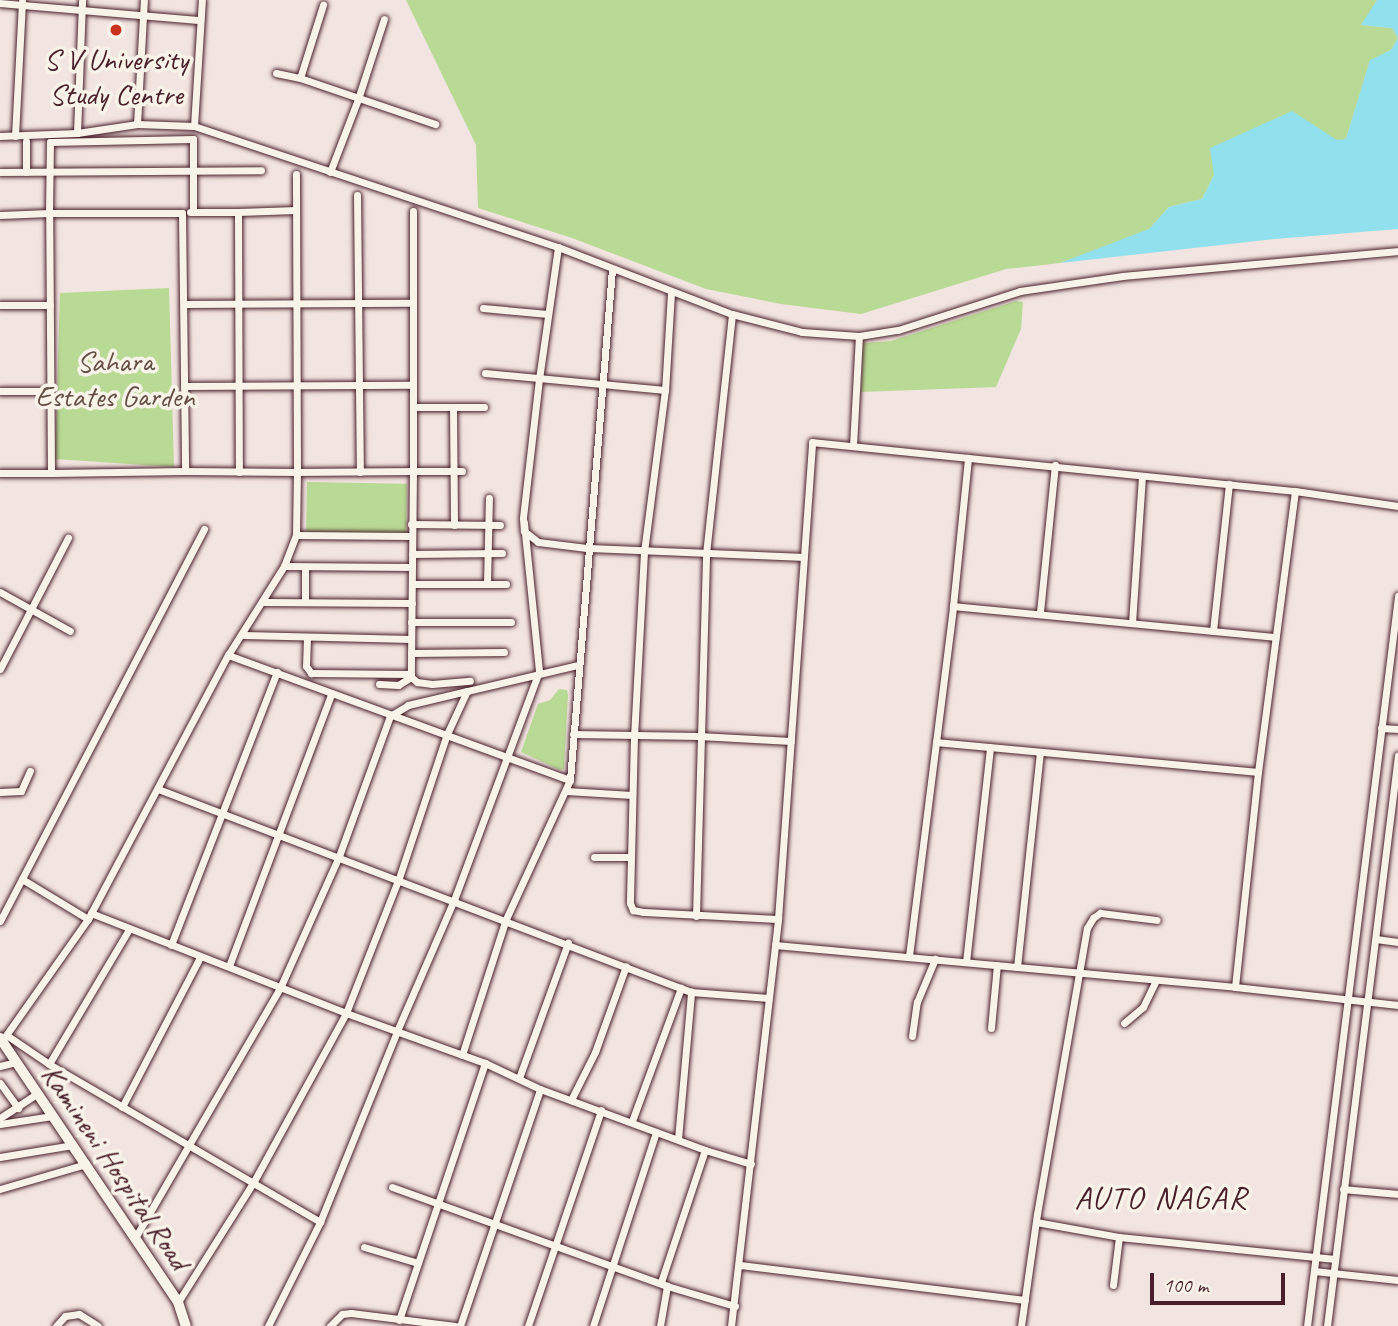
<!DOCTYPE html>
<html>
<head>
<meta charset="utf-8">
<style>
	body { margin:0 }
	#map { position:relative; width:1398px; height:1326px; overflow:hidden; background:#f2e4e0; font-family:Caveat,sans-serif }
	div>[style] { position:absolute }
	.green>* { inset:0; background:#b9da94; transform-origin:0 0 }
	.water>* { inset:0; background:#91e0ee }
	.roads { filter:drop-shadow(0 0 2px #4a1f2b) drop-shadow(0 0 2px #4a1f2b) }
	.street>* { height:7px; margin:-3.5px; padding:0 3.5px; transform-origin:3.5px; border-radius:3.5px; background:#f7f3e8 }
	.secondary>* { height:10px; margin:-5px; padding:0 5px; transform-origin:5px; border-radius:5px; background:#f7f3e8 }
	.dots>* { width:19px; height:19px; translate:-50% -50%; box-sizing:border-box; border:4px solid #f7f3e8; border-radius:50% }
	span { translate:-50% -50%; white-space:nowrap; text-align:center; line-height:1.15; -webkit-text-stroke:7px #f7f3e8; paint-order:stroke }
	.poi-label { font-size:30px; color:#4a1f2b }
	.park-label { font-size:30px; color:#664e45 }
	.street-label { font-size:30px; color:#4a1f2b }
	.neighbourhood-label { font-size:32px; color:#4a1f2b; letter-spacing:2px }
	.scale { position:absolute; left:1150px; top:1273px; width:135px; height:32px; box-sizing:border-box; border:4px solid #4a1f2b; border-top:0; padding-left:9px; font-size:21px; line-height:24px; white-space:nowrap; color:#4a1f2b; -webkit-text-stroke:5px #f7f3e8; paint-order:stroke }
</style>
</head>
<body>
<div id="map">
	<div class="green">
		<div style="clip-path:polygon(406px 0,1377px 0,1362px 25px,1392px 28px,1398px 38px,1391px 50px,1370px 61px,1346px 139px,1214px 175px,1202px 199px,1169px 207px,1149px 229px,1120px 242px,1060px 263px,1006px 269px,861px 314px,781px 304px,706px 289px,572px 238px,478px 208px,476px 145px)"></div>
		<div style="clip-path:polygon(169px 288px,174px 467px,55px 459px,60px 293px)"></div>
		<div style="clip-path:polygon(1016px 301px,1023px 302px,1021px 329px,996px 387px,861px 392px,863px 343px,891px 341px)"></div>
		<div style="left:307px;top:482px;width:100px;height:50px;rotate:1deg"></div>
		<div style="clip-path:polygon(559px 689px,567px 690px,568px 695px,564px 769px,560px 770px,521px 752px,538px 704px,550px 700px)"></div>
	</div>
	<div class="water">
		<div style="clip-path:polygon(1377px 0,1398px 0,1398px 229px,1275px 239px,1060px 263px,1149px 229px,1169px 207px,1202px 199px,1214px 175px,1210px 148px,1292px 111px,1337px 140px,1346px 139px,1370px 60px,1391px 50px,1398px 38px,1392px 28px,1361px 25px)"></div>
	</div>
	<div class="roads">
		<div class="street">
			<div style="left:0;top:3px;width:201px;rotate:4.9deg"></div>
			<div style="left:276px;top:73px;width:25px;rotate:12deg"></div>
			<div style="left:300px;top:78px;width:143px;rotate:18.8deg"></div>
			<div style="left:300px;top:78px;width:77px;rotate:-72.5deg"></div>
			<div style="left:137px;top:124px;width:124px;rotate:-86.8deg"></div>
			<div style="left:194px;top:126px;width:126px;rotate:-86.4deg"></div>
			<div style="left:77px;top:133px;width:133px;rotate:-87.8deg"></div>
			<div style="left:0;top:136px;width:77px;rotate:-2.2deg"></div>
			<div style="left:77px;top:133px;width:61px;rotate:-8.5deg"></div>
			<div style="left:137px;top:124px;width:57px;rotate:2deg"></div>
			<div style="left:194px;top:126px;width:384px;rotate:18.4deg"></div>
			<div style="left:558px;top:247px;width:186px;rotate:21.1deg"></div>
			<div style="left:732px;top:314px;width:72px;rotate:14.4deg"></div>
			<div style="left:802px;top:332px;width:57px;rotate:4deg"></div>
			<div style="left:859px;top:336px;width:39px;rotate:-9deg"></div>
			<div style="left:898px;top:330px;width:128px;rotate:-17.7deg"></div>
			<div style="left:1020px;top:291px;width:104px;rotate:-8.3deg"></div>
			<div style="left:1123px;top:276px;width:276px;rotate:-5.2deg"></div>
			<div style="left:15px;top:136px;width:135px;rotate:-87deg"></div>
			<div style="left:26px;top:141px;width:31px;rotate:90deg"></div>
			<div style="left:0;top:172px;width:261px;rotate:-0.4deg"></div>
			<div style="left:330px;top:172px;width:78px;rotate:-69deg"></div>
			<div style="left:358px;top:99px;width:84px;rotate:-72deg"></div>
			<div style="left:357px;top:195px;width:277px;rotate:89.4deg"></div>
			<div style="left:413px;top:211px;width:260px;rotate:90deg"></div>
			<div style="left:413px;top:471px;width:49px"></div>
			<div style="left:190px;top:212px;width:48px"></div>
			<div style="left:238px;top:212px;width:260px;rotate:89.8deg"></div>
			<div style="left:238px;top:212px;width:58px;rotate:-2deg"></div>
			<div style="left:0;top:215px;width:49px;rotate:-2.3deg"></div>
			<div style="left:49px;top:213px;width:133px"></div>
			<div style="left:182px;top:213px;width:258px;rotate:89.3deg"></div>
			<div style="left:185px;top:471px;width:134px;rotate:179.1deg"></div>
			<div style="left:51px;top:473px;width:260px;rotate:-90.4deg"></div>
			<div style="left:49px;top:213px;width:71px;rotate:-89.2deg"></div>
			<div style="left:50px;top:142px;width:143px;rotate:-1.2deg"></div>
			<div style="left:193px;top:139px;width:73px;rotate:90deg"></div>
			<div style="left:558px;top:247px;width:133px;rotate:98.2deg"></div>
			<div style="left:539px;top:379px;width:140px;rotate:96.6deg"></div>
			<div style="left:523px;top:518px;width:13px;rotate:86deg"></div>
			<div style="left:524px;top:531px;width:18px;rotate:38deg"></div>
			<div style="left:538px;top:542px;width:49px;rotate:7deg"></div>
			<div style="left:587px;top:548px;width:214px;rotate:2.4deg"></div>
			<div style="left:671px;top:293px;width:97px;rotate:93.5deg"></div>
			<div style="left:665px;top:390px;width:163px;rotate:97.4deg"></div>
			<div style="left:644px;top:552px;width:184px;rotate:93.1deg"></div>
			<div style="left:634px;top:736px;width:167px;rotate:91.4deg"></div>
			<div style="left:630px;top:903px;width:8px;rotate:67deg"></div>
			<div style="left:633px;top:910px;width:10px;rotate:11deg"></div>
			<div style="left:643px;top:912px;width:135px;rotate:3deg"></div>
			<div style="left:184px;top:304px;width:229px;rotate:-0.3deg"></div>
			<div style="left:0;top:305px;width:50px"></div>
			<div style="left:483px;top:308px;width:65px;rotate:5.3deg"></div>
			<div style="left:485px;top:373px;width:181px;rotate:5.4deg"></div>
			<div style="left:184px;top:386px;width:229px;rotate:-0.3deg"></div>
			<div style="left:0;top:391px;width:50px"></div>
			<div style="left:413px;top:407px;width:71px"></div>
			<div style="left:453px;top:407px;width:118px;rotate:89.5deg"></div>
			<div style="left:853px;top:446px;width:110px;rotate:-86.9deg"></div>
			<div style="left:185px;top:471px;width:112px;rotate:0.5deg"></div>
			<div style="left:297px;top:472px;width:298px;rotate:-90.2deg"></div>
			<div style="left:0;top:473px;width:51px"></div>
			<div style="left:411px;top:524px;width:89px;rotate:0.6deg"></div>
			<div style="left:296px;top:535px;width:115px;rotate:0.5deg"></div>
			<div style="left:412px;top:554px;width:90px;rotate:-0.6deg"></div>
			<div style="left:284px;top:566px;width:128px;rotate:0.4deg"></div>
			<div style="left:412px;top:584px;width:94px"></div>
			<div style="left:487px;top:584px;width:86px;rotate:-88.7deg"></div>
			<div style="left:0;top:592px;width:80px;rotate:29.1deg"></div>
			<div style="left:263px;top:602px;width:149px;rotate:0.4deg"></div>
			<div style="left:305px;top:602px;width:35px;rotate:-90deg"></div>
			<div style="left:953px;top:606px;width:324px;rotate:5.5deg"></div>
			<div style="left:1040px;top:612px;width:148px;rotate:-84.2deg"></div>
			<div style="left:411px;top:622px;width:100px"></div>
			<div style="left:1132px;top:623px;width:147px;rotate:-86.1deg"></div>
			<div style="left:1213px;top:631px;width:148px;rotate:-83.8deg"></div>
			<div style="left:244px;top:635px;width:167px;rotate:1.4deg"></div>
			<div style="left:307px;top:638px;width:28px;rotate:92deg"></div>
			<div style="left:306px;top:666px;width:9px;rotate:54deg"></div>
			<div style="left:311px;top:673px;width:100px;rotate:0.6deg"></div>
			<div style="left:411px;top:653px;width:93px;rotate:-0.6deg"></div>
			<div style="left:228px;top:655px;width:364px;rotate:20.1deg"></div>
			<div style="left:0;top:669px;width:148px;rotate:-62.6deg"></div>
			<div style="left:411px;top:677px;width:8px;rotate:40deg"></div>
			<div style="left:417px;top:682px;width:15px;rotate:8deg"></div>
			<div style="left:432px;top:684px;width:38px;rotate:-5deg"></div>
			<div style="left:1381px;top:728px;width:17px;rotate:3deg"></div>
			<div style="left:573px;top:734px;width:126px;rotate:0.9deg"></div>
			<div style="left:699px;top:736px;width:92px;rotate:3.1deg"></div>
			<div style="left:936px;top:742px;width:323px;rotate:5.3deg"></div>
			<div style="left:158px;top:789px;width:570px;rotate:20.85deg"></div>
			<div style="left:691px;top:992px;width:78px;rotate:4.4deg"></div>
			<div style="left:566px;top:791px;width:66px;rotate:3.5deg"></div>
			<div style="left:0;top:792px;width:21px;rotate:-3deg"></div>
			<div style="left:21px;top:791px;width:22px;rotate:-66deg"></div>
			<div style="left:594px;top:857px;width:36px"></div>
			<div style="left:22px;top:879px;width:77px;rotate:31.2deg"></div>
			<div style="left:91px;top:913px;width:274px;rotate:21.4deg"></div>
			<div style="left:346px;top:1013px;width:148px;rotate:19.8deg"></div>
			<div style="left:485px;top:1063px;width:61px;rotate:25.3deg"></div>
			<div style="left:540px;top:1089px;width:176px;rotate:20.3deg"></div>
			<div style="left:705px;top:1150px;width:48px;rotate:16.9deg"></div>
			<div style="left:696px;top:916px;width:362px;rotate:-88.4deg"></div>
			<div style="left:706px;top:554px;width:241px;rotate:-83.8deg"></div>
			<div style="left:0;top:921px;width:442px;rotate:-62.5deg"></div>
			<div style="left:1376px;top:939px;width:22px;rotate:8deg"></div>
			<div style="left:171px;top:945px;width:293px;rotate:-68.8deg"></div>
			<div style="left:775px;top:945px;width:462px;rotate:5.2deg"></div>
			<div style="left:1235px;top:987px;width:164px;rotate:6.3deg"></div>
			<div style="left:909px;top:956px;width:353px;rotate:-82.8deg"></div>
			<div style="left:953px;top:606px;width:149px;rotate:-84.2deg"></div>
			<div style="left:966px;top:962px;width:216px;rotate:-83.6deg"></div>
			<div style="left:229px;top:966px;width:290px;rotate:-69.4deg"></div>
			<div style="left:1017px;top:967px;width:216px;rotate:-83.9deg"></div>
			<div style="left:1235px;top:987px;width:216px;rotate:-83.9deg"></div>
			<div style="left:1258px;top:772px;width:283px;rotate:-82.5deg"></div>
			<div style="left:1124px;top:1023px;width:25px;rotate:-40deg"></div>
			<div style="left:1143px;top:1007px;width:30px;rotate:-64deg"></div>
			<div style="left:991px;top:1028px;width:63px;rotate:-84.6deg"></div>
			<div style="left:8px;top:1036px;width:50px;rotate:34.3deg"></div>
			<div style="left:49px;top:1064px;width:314px;rotate:30.2deg"></div>
			<div style="left:320px;top:1222px;width:206px;rotate:-68deg"></div>
			<div style="left:397px;top:1031px;width:143px;rotate:-66.5deg"></div>
			<div style="left:454px;top:900px;width:244px;rotate:-69.6deg"></div>
			<div style="left:539px;top:671px;width:149px;rotate:-95.8deg"></div>
			<div style="left:912px;top:1036px;width:34px;rotate:-82deg"></div>
			<div style="left:917px;top:1002px;width:47px;rotate:-67.3deg"></div>
			<div style="left:4px;top:1038px;width:146px;rotate:-54.8deg"></div>
			<div style="left:88px;top:919px;width:299px;rotate:-62.1deg"></div>
			<div style="left:228px;top:655px;width:105px;rotate:-57.8deg"></div>
			<div style="left:284px;top:566px;width:33px;rotate:-69deg"></div>
			<div style="left:296px;top:535px;width:63px;rotate:-89.1deg"></div>
			<div style="left:297px;top:472px;width:116px;rotate:-0.5deg"></div>
			<div style="left:413px;top:471px;width:206px;rotate:90.6deg"></div>
			<div style="left:411px;top:677px;width:15px;rotate:148deg"></div>
			<div style="left:398px;top:685px;width:19px;rotate:-177deg"></div>
			<div style="left:462px;top:1055px;width:143px;rotate:-72.1deg"></div>
			<div style="left:506px;top:919px;width:153px;rotate:-65.3deg"></div>
			<div style="left:570px;top:780px;width:513px;rotate:-85.3deg"></div>
			<div style="left:49px;top:1064px;width:157px;rotate:-59.3deg"></div>
			<div style="left:0;top:1066px;width:16px;rotate:-14deg"></div>
			<div style="left:519px;top:1078px;width:144px;rotate:-70.1deg"></div>
			<div style="left:0;top:1083px;width:31px;rotate:54deg"></div>
			<div style="left:571px;top:1100px;width:54px;rotate:-63.4deg"></div>
			<div style="left:595px;top:1052px;width:91px;rotate:-70.2deg"></div>
			<div style="left:122px;top:1107px;width:169px;rotate:-62.5deg"></div>
			<div style="left:0;top:1118px;width:45px;rotate:-33.3deg"></div>
			<div style="left:632px;top:1121px;width:142px;rotate:-69.8deg"></div>
			<div style="left:0;top:1124px;width:53px;rotate:-8.7deg"></div>
			<div style="left:678px;top:1139px;width:148px;rotate:-84.9deg"></div>
			<div style="left:0;top:1157px;width:74px;rotate:-9.3deg"></div>
			<div style="left:392px;top:1187px;width:292px;rotate:19.8deg"></div>
			<div style="left:667px;top:1286px;width:71px;rotate:16.4deg"></div>
			<div style="left:0;top:1189px;width:90px;rotate:-16.2deg"></div>
			<div style="left:1343px;top:1189px;width:55px;rotate:5.2deg"></div>
			<div style="left:1036px;top:1222px;width:84px;rotate:10.2deg"></div>
			<div style="left:1119px;top:1237px;width:217px;rotate:5.8deg"></div>
			<div style="left:135px;top:1238px;width:289px;rotate:-59.9deg"></div>
			<div style="left:280px;top:988px;width:145px;rotate:-65.9deg"></div>
			<div style="left:339px;top:856px;width:149px;rotate:-70deg"></div>
			<div style="left:390px;top:716px;width:21px;rotate:-31deg"></div>
			<div style="left:408px;top:705px;width:61px;rotate:-13.3deg"></div>
			<div style="left:364px;top:1247px;width:56px;rotate:16.5deg"></div>
			<div style="left:740px;top:1265px;width:287px;rotate:7deg"></div>
			<div style="left:1314px;top:1271px;width:84px;rotate:6.1deg"></div>
			<div style="left:661px;top:1282px;width:139px;rotate:-71.6deg"></div>
			<div style="left:1113px;top:1285px;width:48px;rotate:-82.9deg"></div>
			<div style="left:178px;top:1302px;width:141px;rotate:-57.8deg"></div>
			<div style="left:253px;top:1183px;width:194px;rotate:-61.3deg"></div>
			<div style="left:346px;top:1013px;width:145px;rotate:-68.6deg"></div>
			<div style="left:399px;top:878px;width:152px;rotate:-71.6deg"></div>
			<div style="left:447px;top:734px;width:47px;rotate:-65.1deg"></div>
			<div style="left:467px;top:691px;width:114px;rotate:-13.2deg"></div>
			<div style="left:399px;top:1320px;width:271px;rotate:-71.5deg"></div>
			<div style="left:56px;top:1326px;width:13px;rotate:-48deg"></div>
			<div style="left:65px;top:1316px;width:14px;rotate:-8deg"></div>
			<div style="left:79px;top:1314px;width:22px;rotate:32deg"></div>
			<div style="left:268px;top:1326px;width:116px;rotate:-63.4deg"></div>
			<div style="left:330px;top:1326px;width:17px;rotate:-45deg"></div>
			<div style="left:342px;top:1314px;width:9px;rotate:-6deg"></div>
			<div style="left:351px;top:1313px;width:105px;rotate:7.1deg"></div>
			<div style="left:460px;top:1326px;width:250px;rotate:-71.3deg"></div>
			<div style="left:528px;top:1326px;width:228px;rotate:-71.3deg"></div>
			<div style="left:593px;top:1326px;width:204px;rotate:-72deg"></div>
			<div style="left:660px;top:1326px;width:41px;rotate:-80.1deg"></div>
			<div style="left:731px;top:1326px;width:410px;rotate:-83.4deg"></div>
			<div style="left:778px;top:919px;width:478px;rotate:-85.9deg"></div>
			<div style="left:812px;top:442px;width:485px;rotate:5.8deg"></div>
			<div style="left:1295px;top:491px;width:104px;rotate:8.3deg"></div>
			<div style="left:1021px;top:1326px;width:113px;rotate:-81.9deg"></div>
			<div style="left:1037px;top:1214px;width:290px;rotate:-80.1deg"></div>
			<div style="left:1087px;top:928px;width:12px;rotate:-59deg"></div>
			<div style="left:1093px;top:918px;width:9px;rotate:-36deg"></div>
			<div style="left:1100px;top:913px;width:57px;rotate:7deg"></div>
			<div style="left:1307px;top:1326px;width:736px;rotate:-82.89deg"></div>
			<div style="left:1327px;top:1326px;width:575px;rotate:-82.91deg"></div>
		</div>
		<div class="secondary">
			<div style="left:0;top:1038px;width:318px;rotate:56deg"></div>
			<div style="left:178px;top:1302px;width:25px;rotate:72deg"></div>
		</div>
	</div>
	<div class="dots">
		<div style="left:116px;top:30px;background:#c8321e"></div>
	</div>
	<div class="poi-label">
		<span style="left:116px;top:76px">S V University<br>Study Centre</span>
	</div>
	<div class="park-label">
		<span style="left:115px;top:378px">Sahara<br>Estates Garden</span>
	</div>
	<div class="street-label">
		<span style="left:116px;top:1167px;rotate:56deg">Kamineni Hospital Road</span>
	</div>
	<div class="neighbourhood-label">
		<span style="left:1161px;top:1198px">AUTO NAGAR</span>
	</div>
	<div class="scale">100 m</div>
</div>
</body>
</html>
